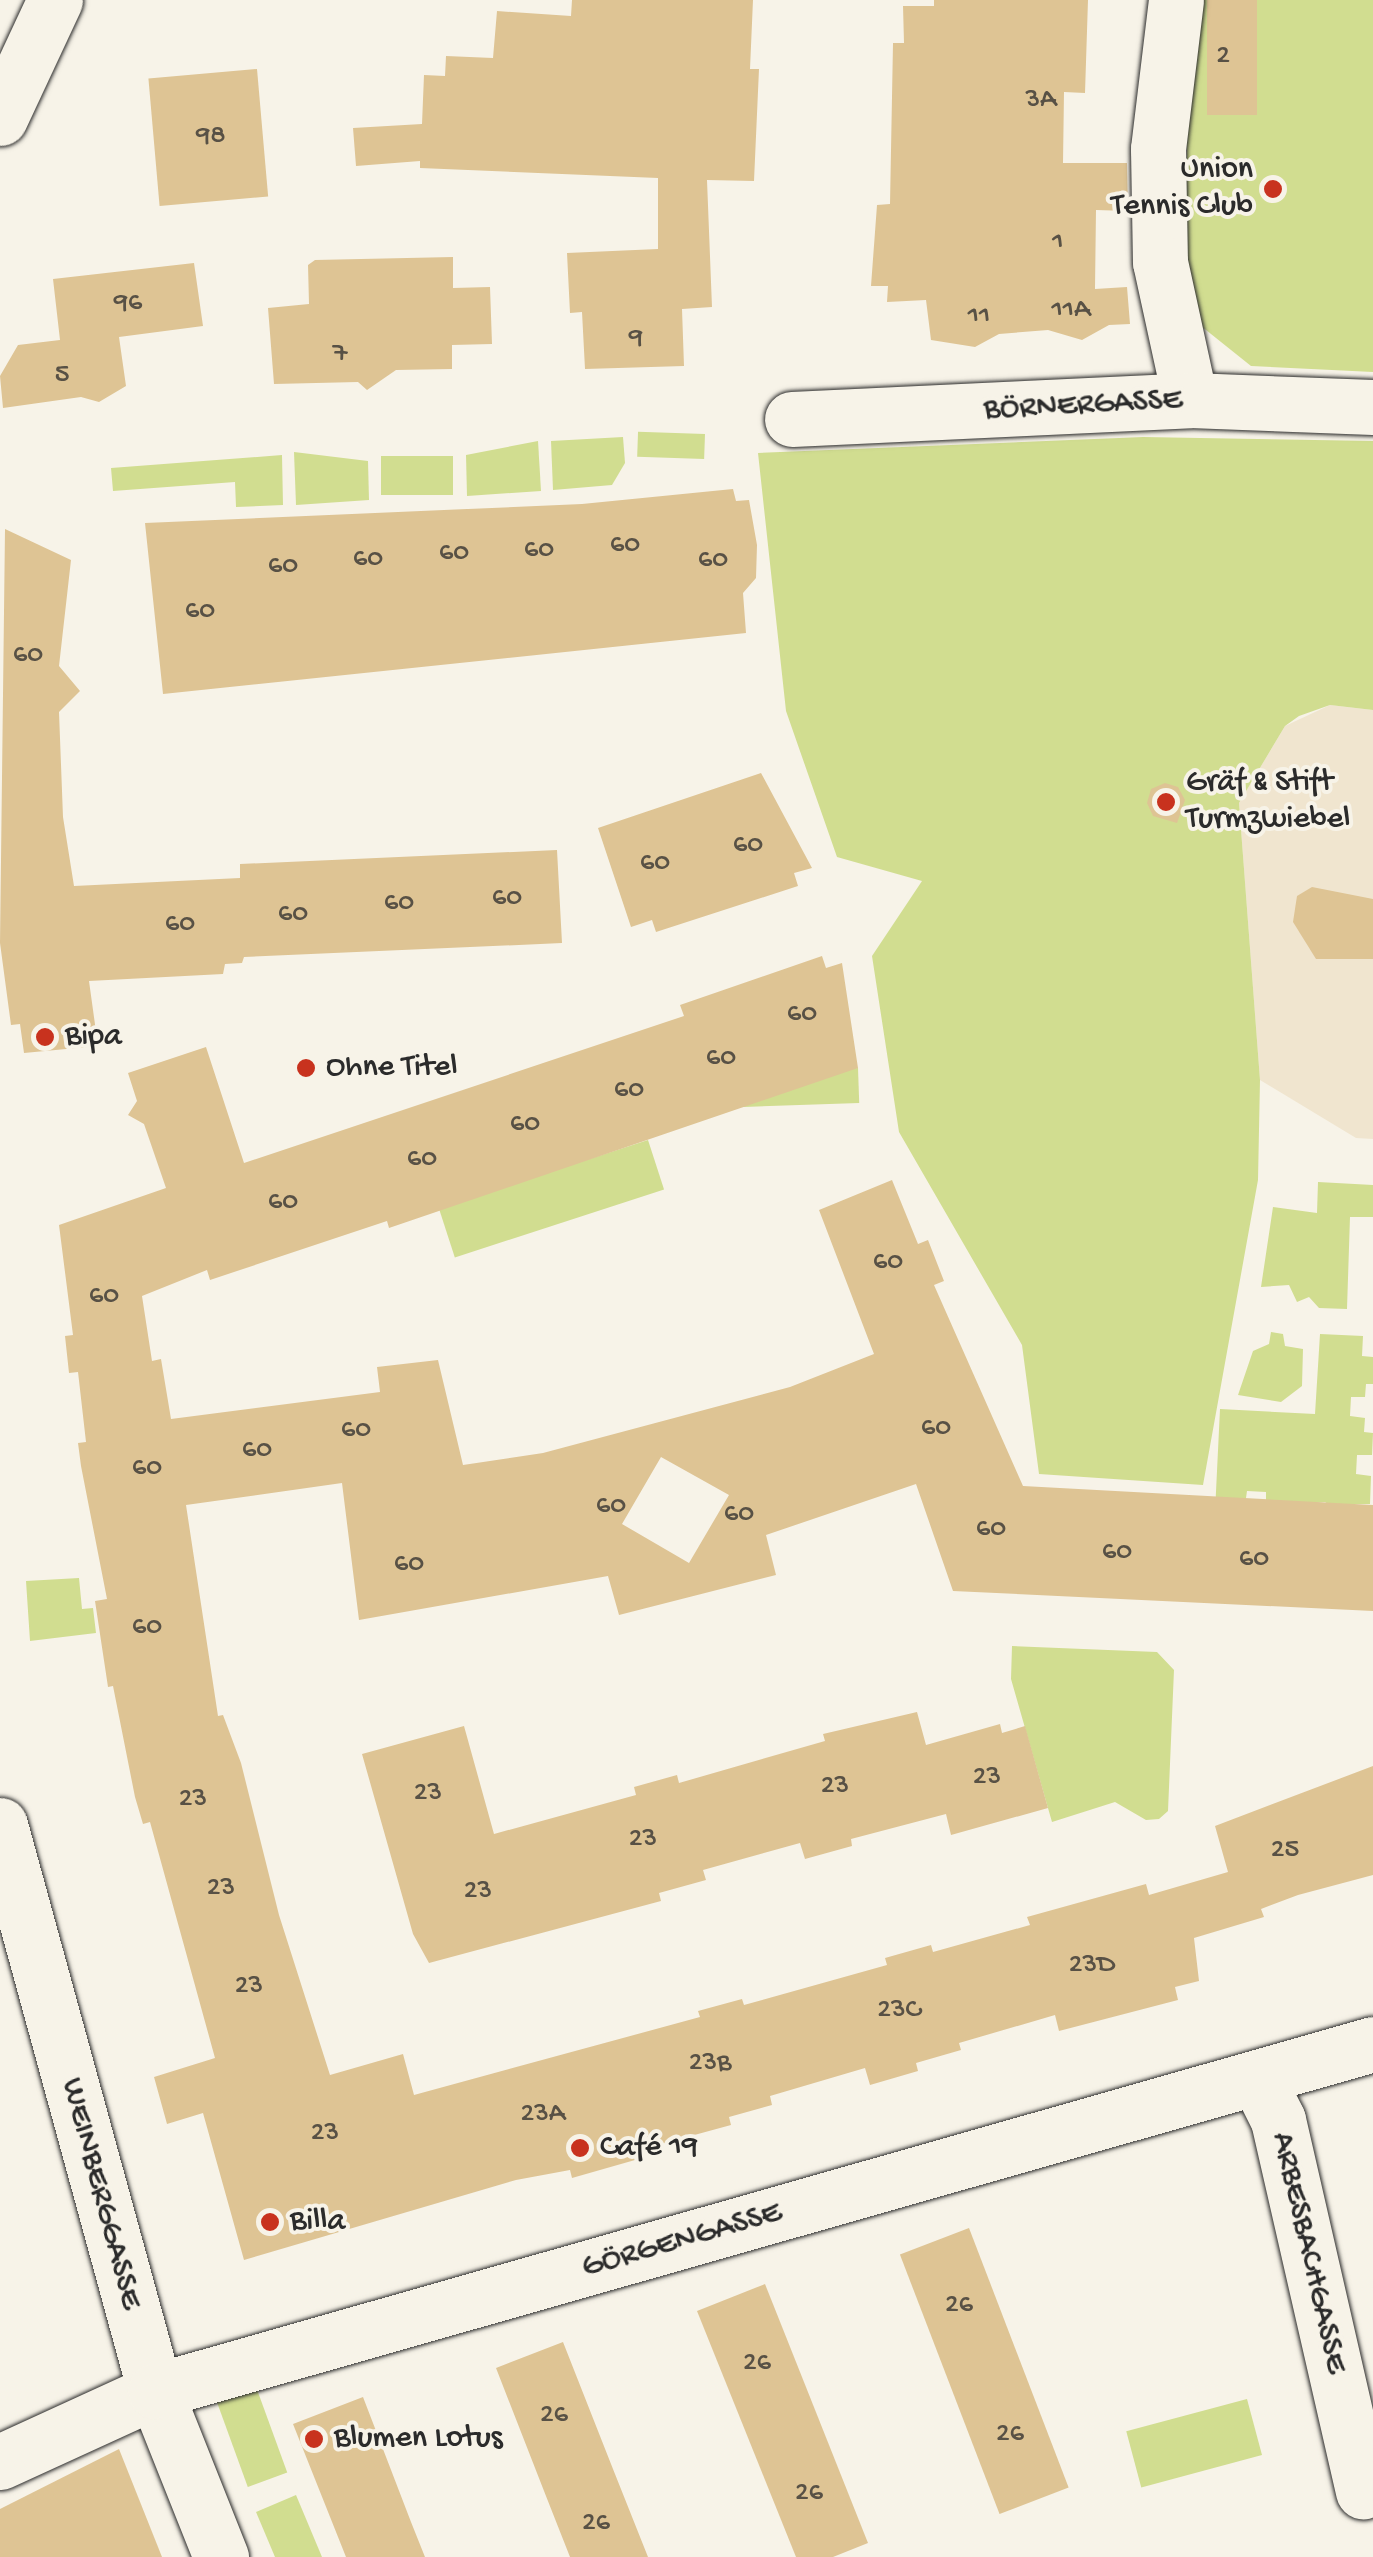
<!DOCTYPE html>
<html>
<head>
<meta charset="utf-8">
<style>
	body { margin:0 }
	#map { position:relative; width:1373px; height:2557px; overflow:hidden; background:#f7f3e8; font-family:"Gochi Hand",sans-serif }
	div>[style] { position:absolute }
	.built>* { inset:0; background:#f0e5cf }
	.green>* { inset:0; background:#d1dd90; transform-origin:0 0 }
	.building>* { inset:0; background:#dec494; transform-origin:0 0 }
	.roads { filter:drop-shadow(0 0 2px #2b2b2b) drop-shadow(0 0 2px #2b2b2b) }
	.minor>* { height:55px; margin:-27.5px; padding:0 27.5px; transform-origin:27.5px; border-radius:27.5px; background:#f7f3e8 }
	.dots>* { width:28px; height:28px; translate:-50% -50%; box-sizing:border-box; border:5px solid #f7f3e8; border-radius:50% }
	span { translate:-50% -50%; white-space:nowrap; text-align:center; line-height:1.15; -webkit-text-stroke:8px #f7f3e8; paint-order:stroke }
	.number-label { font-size:28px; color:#585145 }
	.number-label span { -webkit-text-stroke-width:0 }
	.poi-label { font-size:32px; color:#2b2b2b }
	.right { translate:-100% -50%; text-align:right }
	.left { translate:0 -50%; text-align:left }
	.street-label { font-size:32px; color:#2b2b2b }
</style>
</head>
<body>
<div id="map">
	<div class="built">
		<div style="clip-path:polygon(1330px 705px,1373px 710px,1373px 1139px,1356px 1138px,1260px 1080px,1239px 803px,1285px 726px)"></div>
	</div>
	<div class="green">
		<div style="clip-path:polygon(1190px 0,1373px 0,1373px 372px,1251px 366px,1201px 326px,1184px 297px)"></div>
		<div style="left:705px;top:434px;width:25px;height:67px;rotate:92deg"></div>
		<div style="clip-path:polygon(623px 437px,625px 463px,612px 485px,553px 490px,551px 441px)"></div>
		<div style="clip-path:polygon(1143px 437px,1373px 441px,1373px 710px,1330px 705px,1299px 716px,1285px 726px,1239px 803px,1260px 1080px,1258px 1180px,1203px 1485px,1039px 1474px,1022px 1345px,899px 1132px,872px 956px,922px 881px,837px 857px,786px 711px,758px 453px)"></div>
		<div style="clip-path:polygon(538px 441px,541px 491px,467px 496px,466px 455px)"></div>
		<div style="clip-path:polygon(294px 452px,368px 461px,369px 500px,296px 505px)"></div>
		<div style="clip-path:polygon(282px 455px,283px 505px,236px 507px,235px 482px,113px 491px,111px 468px)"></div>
		<div style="left:453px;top:456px;width:39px;height:72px;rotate:90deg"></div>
		<div style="left:858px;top:1068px;width:35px;height:170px;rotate:88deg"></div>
		<div style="left:648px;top:1140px;width:52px;height:220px;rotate:72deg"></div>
		<div style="clip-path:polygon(1318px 1182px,1373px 1185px,1373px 1217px,1350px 1217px,1347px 1309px,1319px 1308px,1309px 1297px,1297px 1302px,1289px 1285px,1261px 1287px,1273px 1207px,1317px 1213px)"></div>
		<div style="clip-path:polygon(1271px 1332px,1283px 1334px,1285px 1346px,1303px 1349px,1302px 1386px,1281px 1402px,1238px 1395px,1253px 1351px,1269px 1344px)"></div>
		<div style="clip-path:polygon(1320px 1334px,1363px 1336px,1362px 1356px,1373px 1357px,1373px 1384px,1366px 1384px,1365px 1397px,1351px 1397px,1350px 1416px,1365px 1418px,1364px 1432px,1373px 1433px,1372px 1455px,1357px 1455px,1356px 1474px,1371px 1476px,1370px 1504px,1353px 1504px,1352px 1519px,1325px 1502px,1266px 1506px,1266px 1492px,1247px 1491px,1245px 1505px,1215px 1512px,1220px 1409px,1315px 1414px)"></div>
		<div style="clip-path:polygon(79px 1578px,82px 1609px,93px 1608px,96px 1633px,30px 1641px,26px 1581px)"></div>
		<div style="clip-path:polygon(1012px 1646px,1157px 1652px,1174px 1670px,1168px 1811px,1159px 1819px,1146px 1820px,1115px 1802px,1052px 1822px,1011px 1679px)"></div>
		<div style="left:251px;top:2373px;width:106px;height:42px;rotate:70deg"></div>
		<div style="left:1247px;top:2399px;width:58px;height:125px;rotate:75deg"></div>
		<div style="clip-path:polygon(296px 2495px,322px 2557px,275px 2557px,256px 2512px)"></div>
	</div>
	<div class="building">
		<div style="clip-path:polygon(572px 0,753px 0,750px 69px,759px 69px,754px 181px,707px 180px,712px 307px,682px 309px,684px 366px,585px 369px,582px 312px,570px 313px,567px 253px,658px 249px,658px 178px,420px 168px,420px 161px,356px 166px,353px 128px,422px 124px,424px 75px,445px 76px,446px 56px,493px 58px,497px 11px,571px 16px)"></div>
		<div style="clip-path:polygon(934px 0,1088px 0,1085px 93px,1064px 92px,1063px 163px,1127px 163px,1128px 211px,1096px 210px,1095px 289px,1127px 287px,1130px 324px,1109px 325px,1082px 340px,1048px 330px,999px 334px,975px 347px,931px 340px,926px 300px,887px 302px,888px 286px,871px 286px,877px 205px,890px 204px,893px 43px,904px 43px,903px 6px,934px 6px)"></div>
		<div style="left:1207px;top:0;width:50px;height:115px"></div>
		<div style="left:257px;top:69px;width:128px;height:109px;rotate:85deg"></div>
		<div style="clip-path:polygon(453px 257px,453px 288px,490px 287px,492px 344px,452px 345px,452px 369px,396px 370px,367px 390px,358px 382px,274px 384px,268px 308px,309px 304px,308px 265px,315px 260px)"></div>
		<div style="clip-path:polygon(194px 263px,203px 326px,119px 337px,126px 386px,99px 402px,81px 397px,3px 408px,0 376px,18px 345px,60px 340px,53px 279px)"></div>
		<div style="clip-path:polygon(733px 489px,736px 501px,749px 500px,757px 545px,756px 578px,743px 593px,746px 633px,163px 694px,145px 523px,582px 504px)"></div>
		<div style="clip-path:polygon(5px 529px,71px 560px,59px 666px,80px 691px,59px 712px,63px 817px,74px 886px,240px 878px,240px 864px,557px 850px,562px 943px,244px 957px,242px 963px,225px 964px,223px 974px,89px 981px,98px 1046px,24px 1053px,20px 1024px,11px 1025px,0 943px)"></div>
		<div style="clip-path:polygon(761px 773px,812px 868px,794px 873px,798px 886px,656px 932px,652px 920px,631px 927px,598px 828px)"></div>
		<div style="clip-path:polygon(1165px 783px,1178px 787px,1185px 800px,1177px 823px,1153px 816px,1147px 803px,1151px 789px)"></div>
		<div style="clip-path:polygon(1312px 887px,1373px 899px,1373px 959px,1316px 959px,1293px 922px,1297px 896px)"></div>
		<div style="clip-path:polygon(evenodd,822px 956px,826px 968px,842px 963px,858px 1068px,389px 1228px,387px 1221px,210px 1280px,207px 1270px,142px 1296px,152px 1361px,161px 1359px,171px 1419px,380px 1392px,377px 1367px,438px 1360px,463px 1465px,543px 1453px,790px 1387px,874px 1354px,819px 1210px,892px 1180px,918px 1244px,928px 1240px,944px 1281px,934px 1285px,1023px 1486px,1373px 1505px,1373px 1611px,953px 1591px,916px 1484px,766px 1535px,776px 1575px,619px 1615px,608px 1576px,359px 1620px,342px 1483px,186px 1505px,218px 1716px,223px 1715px,241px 1763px,279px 1915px,330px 2075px,403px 2054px,414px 2095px,700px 2017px,698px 2011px,742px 1999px,744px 2005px,887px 1965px,885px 1958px,931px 1945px,933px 1952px,1030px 1925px,1027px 1917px,1146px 1884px,1149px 1895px,1228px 1872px,1215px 1826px,1373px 1766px,1373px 1875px,1298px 1895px,1261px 1909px,1264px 1917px,1194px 1938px,1199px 1981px,1175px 1987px,1178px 2000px,1059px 2031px,1055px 2015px,959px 2043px,961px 2050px,916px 2063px,918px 2071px,870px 2085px,865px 2068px,770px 2096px,772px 2105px,729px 2117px,731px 2125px,632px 2152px,635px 2160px,572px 2178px,570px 2170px,516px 2180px,244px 2260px,203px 2113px,167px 2124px,154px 2077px,215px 2058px,150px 1822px,143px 1824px,135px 1797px,113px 1686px,108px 1687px,95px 1601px,107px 1599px,81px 1466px,78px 1443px,86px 1442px,78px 1372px,69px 1373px,65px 1336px,73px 1335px,59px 1225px,166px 1188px,144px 1124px,128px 1115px,137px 1101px,128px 1073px,206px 1047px,244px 1163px,684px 1016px,680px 1005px,822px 956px,661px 1457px,729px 1495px,689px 1563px,622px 1524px,661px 1457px)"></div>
		<div style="clip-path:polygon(917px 1712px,926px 1745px,1000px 1724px,1002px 1733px,1025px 1726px,1048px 1808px,951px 1835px,946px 1814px,851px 1839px,852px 1846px,805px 1859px,800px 1843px,703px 1870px,706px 1880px,659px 1893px,661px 1901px,429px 1963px,413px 1934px,362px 1754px,464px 1726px,494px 1834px,636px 1795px,634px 1787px,677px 1775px,679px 1783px,825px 1741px,823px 1734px)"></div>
		<div style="left:969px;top:2228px;width:278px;height:74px;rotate:69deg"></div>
		<div style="clip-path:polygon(765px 2284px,868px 2543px,833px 2557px,796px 2557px,697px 2311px)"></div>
		<div style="clip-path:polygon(563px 2342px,611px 2464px,648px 2557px,570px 2557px,544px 2491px,496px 2368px)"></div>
		<div style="clip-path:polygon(363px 2397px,411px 2522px,425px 2557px,346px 2557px,293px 2424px)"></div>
		<div style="clip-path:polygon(119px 2449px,162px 2557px,0 2557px,0 2509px)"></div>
	</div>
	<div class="roads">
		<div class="minor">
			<div style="left:1176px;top:0;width:150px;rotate:96.9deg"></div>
			<div style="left:1158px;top:149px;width:113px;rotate:89deg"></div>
			<div style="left:1160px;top:262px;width:141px;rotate:77.7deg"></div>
			<div style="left:0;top:118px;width:130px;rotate:-65deg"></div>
			<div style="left:792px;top:419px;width:398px;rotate:-2.7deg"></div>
			<div style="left:1190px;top:400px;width:183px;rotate:2.2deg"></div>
			<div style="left:0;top:1825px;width:587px;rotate:74.68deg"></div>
			<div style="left:155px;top:2391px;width:179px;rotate:68.3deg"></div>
			<div style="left:1257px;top:2078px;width:47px;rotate:63.4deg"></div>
			<div style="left:1278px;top:2120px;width:381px;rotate:77.1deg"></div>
			<div style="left:0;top:2462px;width:170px;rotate:-24.6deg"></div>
			<div style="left:155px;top:2391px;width:1266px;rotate:-15.9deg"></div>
		</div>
	</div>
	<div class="dots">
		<div style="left:1273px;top:189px;background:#c8321e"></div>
		<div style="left:1166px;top:802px;background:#c8321e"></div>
		<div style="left:45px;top:1037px;background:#c8321e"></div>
		<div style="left:306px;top:1068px;background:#c8321e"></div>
		<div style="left:580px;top:2148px;background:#c8321e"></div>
		<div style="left:270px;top:2222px;background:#c8321e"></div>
		<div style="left:314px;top:2439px;background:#c8321e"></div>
	</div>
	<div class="number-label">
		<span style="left:1223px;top:57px">2</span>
		<span style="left:1041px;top:101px">3A</span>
		<span style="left:211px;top:137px">98</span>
		<span style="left:1058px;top:243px">1</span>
		<span style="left:128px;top:304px">96</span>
		<span style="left:1071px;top:311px">11A</span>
		<span style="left:979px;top:317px">11</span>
		<span style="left:636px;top:339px">9</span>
		<span style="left:340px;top:355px">7</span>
		<span style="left:62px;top:376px">5</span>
		<span style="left:625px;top:546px">60</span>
		<span style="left:539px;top:551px">60</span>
		<span style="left:454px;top:554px">60</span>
		<span style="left:368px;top:560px">60</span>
		<span style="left:713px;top:561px">60</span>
		<span style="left:283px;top:567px">60</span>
		<span style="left:200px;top:612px">60</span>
		<span style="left:28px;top:656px">60</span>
		<span style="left:748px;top:846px">60</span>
		<span style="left:655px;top:864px">60</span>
		<span style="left:507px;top:899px">60</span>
		<span style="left:399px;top:904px">60</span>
		<span style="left:293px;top:915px">60</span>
		<span style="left:180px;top:925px">60</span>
		<span style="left:802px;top:1015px">60</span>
		<span style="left:721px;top:1059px">60</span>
		<span style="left:629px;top:1091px">60</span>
		<span style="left:525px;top:1125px">60</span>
		<span style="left:422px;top:1160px">60</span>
		<span style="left:283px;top:1203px">60</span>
		<span style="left:888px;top:1263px">60</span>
		<span style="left:104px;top:1297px">60</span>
		<span style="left:936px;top:1429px">60</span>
		<span style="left:356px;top:1431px">60</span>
		<span style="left:257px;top:1451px">60</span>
		<span style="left:147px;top:1469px">60</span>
		<span style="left:611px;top:1507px">60</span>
		<span style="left:739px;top:1515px">60</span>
		<span style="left:991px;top:1530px">60</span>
		<span style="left:1117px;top:1553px">60</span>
		<span style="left:1254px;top:1560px">60</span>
		<span style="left:409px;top:1565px">60</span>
		<span style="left:147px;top:1628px">60</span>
		<span style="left:987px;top:1778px">23</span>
		<span style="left:835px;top:1787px">23</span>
		<span style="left:428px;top:1794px">23</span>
		<span style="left:193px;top:1800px">23</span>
		<span style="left:643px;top:1840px">23</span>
		<span style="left:1285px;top:1851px">25</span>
		<span style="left:221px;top:1889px">23</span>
		<span style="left:478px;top:1892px">23</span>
		<span style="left:1092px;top:1966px">23D</span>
		<span style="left:249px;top:1987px">23</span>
		<span style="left:899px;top:2011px">23C</span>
		<span style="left:710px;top:2064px">23B</span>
		<span style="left:543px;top:2115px">23A</span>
		<span style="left:325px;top:2134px">23</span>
		<span style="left:959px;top:2306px">26</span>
		<span style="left:757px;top:2364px">26</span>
		<span style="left:554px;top:2416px">26</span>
		<span style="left:1010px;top:2435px">26</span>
		<span style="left:809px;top:2494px">26</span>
		<span style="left:596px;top:2524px">26</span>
	</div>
	<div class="poi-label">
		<span class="right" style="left:1253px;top:189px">Union<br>Tennis Club</span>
		<span class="left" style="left:1186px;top:802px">Gräf &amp; Stift<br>Turmzwiebel</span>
		<span class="left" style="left:65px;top:1037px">Bipa</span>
		<span class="left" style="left:326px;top:1068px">Ohne Titel</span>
		<span class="left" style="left:600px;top:2148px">Café 19</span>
		<span class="left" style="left:290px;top:2222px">Billa</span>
		<span class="left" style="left:334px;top:2439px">Blumen Lotus</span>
	</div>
	<div class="street-label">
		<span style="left:1083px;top:406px;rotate:-3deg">BÖRNERGASSE</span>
		<span style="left:100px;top:2194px;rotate:75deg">WEINBERGGASSE</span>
		<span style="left:682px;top:2241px;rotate:-16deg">GÖRGENGASSE</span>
		<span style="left:1308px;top:2253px;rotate:77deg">ARBESBACHGASSE</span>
	</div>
</div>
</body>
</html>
